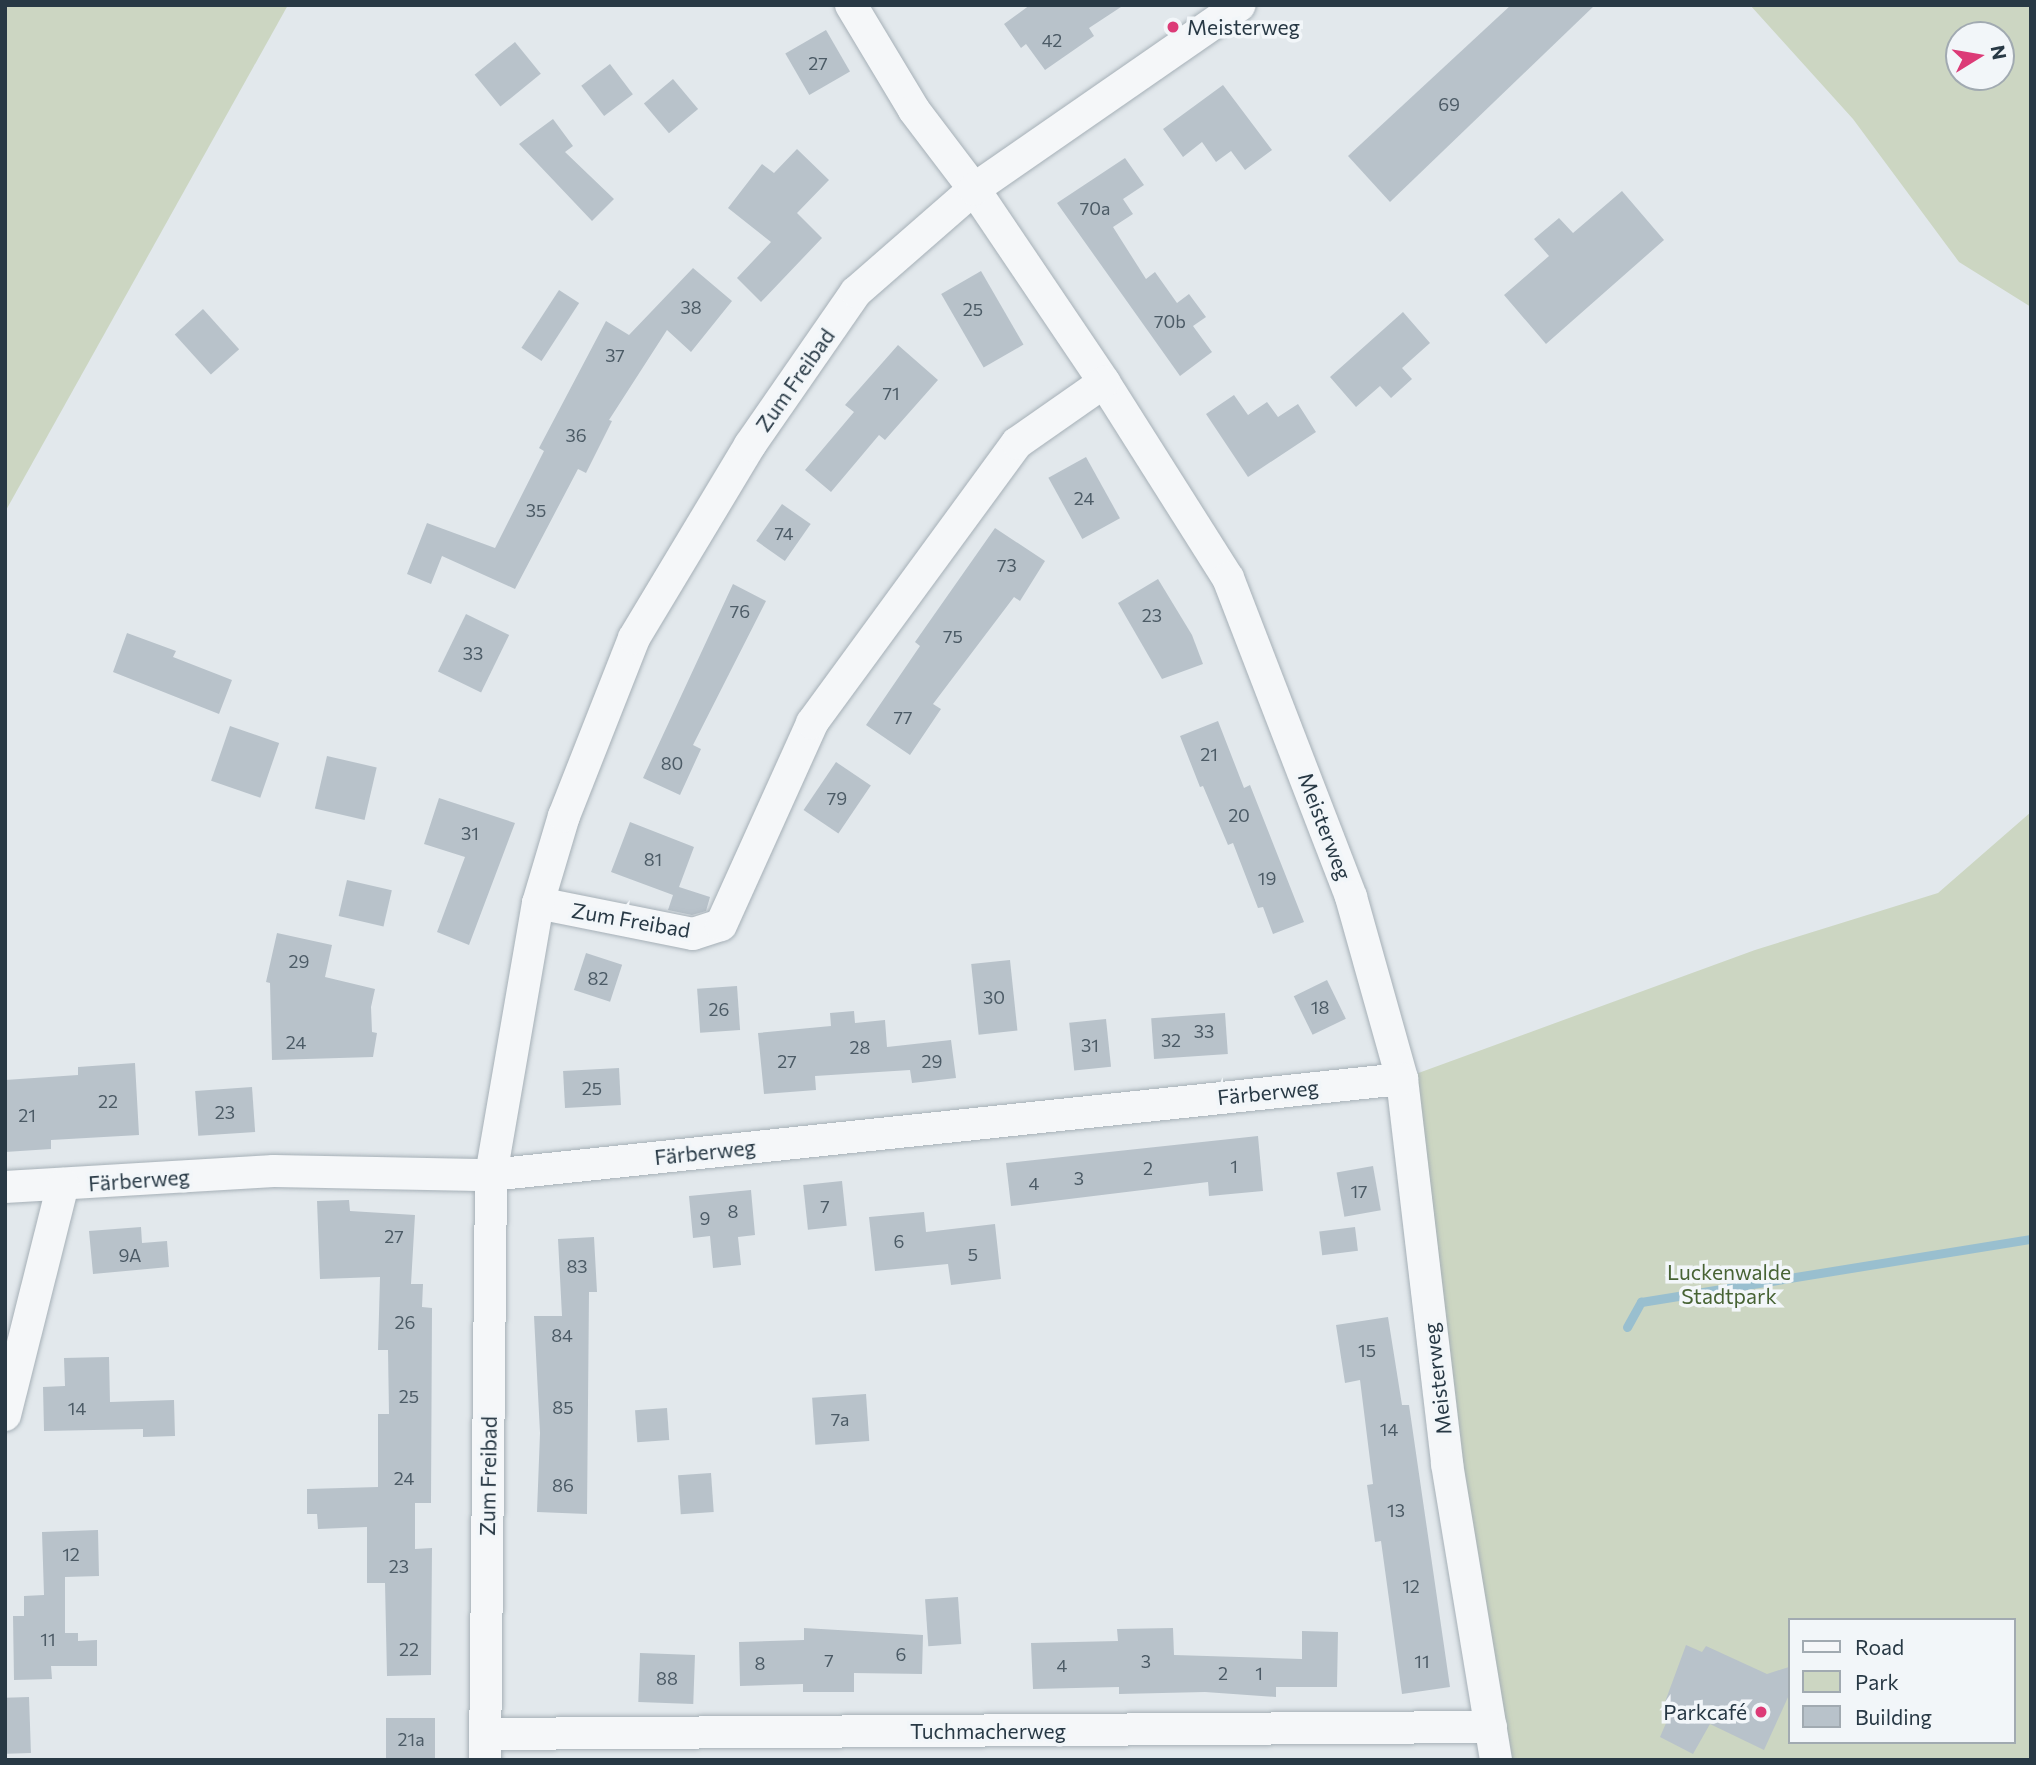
<!DOCTYPE html>
<html>
<head>
<meta charset="utf-8">
<style>
	body { margin:0 }
	#map { position:relative; width:2036px; height:1765px; overflow:hidden; background:#e2e8ec; font-family:Commissioner,sans-serif }
	div>[style] { position:absolute }
	.green>* { inset:0; background:#ccd6c2 }
	.stream>* { height:9px; margin:-4.5px; padding:0 4.5px; transform-origin:4.5px; border-radius:4.5px; background:#99bfcf }
	.building>* { inset:0; background:#b8c2ca; transform-origin:0 0 }
	.roads { filter:drop-shadow(0 0 2px #a6b0b7) drop-shadow(0 0 2px #a6b0b7) }
	.minor>* { height:32px; margin:-16px; padding:0 16px; transform-origin:16px; border-radius:16px; background:#f5f7f9 }
	.dots>* { width:19px; height:19px; translate:-50% -50%; box-sizing:border-box; border:4px solid #f2f6f9; border-radius:50% }
	span { translate:-50% -50%; white-space:nowrap; text-align:center; line-height:1.15; -webkit-text-stroke:7px #f2f6f9; paint-order:stroke }
	.number-label { font-size:18px; color:#4c5b66 }
	.number-label span { -webkit-text-stroke-width:0 }
	.poi-label { font-size:21px; color:#283945 }
	.left { translate:0 -50%; text-align:left }
	.right { translate:-100% -50%; text-align:right }
	.street-label { font-size:21px; color:#283945 }
	.park-label { font-size:21px; color:#476334 }
	.frame { position:absolute; inset:0; border:7px solid #283945; pointer-events:none }
	.legend { position:absolute; left:1788px; top:1618px; width:228px; height:126px; box-sizing:border-box; background:#f2f6f9; border:2px solid #a1aab1; margin:0; padding:9px 12px; list-style:none; font-size:21px; color:#283945 }
	.legend li { display:flex; align-items:center; gap:14px; height:35px }
	.legend b { width:35px; border:2px solid #a1aab1 }
	.north { position:absolute; left:1945px; top:21px; width:70px; height:70px; box-sizing:border-box; background:#f2f6f9; border:2px solid #a1aab1; border-radius:50%; rotate:79deg; font-size:19px; font-weight:700; line-height:28px; text-align:center; color:#283945 }
	.north::after { content:''; display:block; margin:auto; width:24px; height:32px; background:#dc3b77; clip-path:polygon(50% 0,100% 100%,50% 72%,0 100%) }
</style>
</head>
<body>
<div id="map">
	<div class="green">
		<div style="clip-path:polygon(5px 5px,288px 5px,5px 512px)"></div>
		<div style="clip-path:polygon(evenodd,1750px 5px,2031px 5px,2031px 307px,1959px 262px,1853px 119px,1750px 5px,1959px 35px,2001px 35px,2001px 77px,1959px 77px,1959px 35px)"></div>
		<div style="clip-path:polygon(evenodd,2031px 812px,2031px 1760px,1493px 1760px,1402px 1079px,1755px 950px,1938px 893px,2031px 812px,1789px 1620px,2013px 1620px,2013px 1742px,1789px 1742px,1789px 1620px)"></div>
	</div>
	<div class="stream">
		<div style="left:1627px;top:1327px;width:29px;rotate:-61deg"></div>
		<div style="left:1641px;top:1302px;width:395px;rotate:-9.2deg"></div>
	</div>
	<div class="building">
		<div style="clip-path:polygon(1030px 5px,1124px 5px,1089px 28px,1094px 36px,1045px 70px,1026px 44px,1021px 48px,1004px 24px)"></div>
		<div style="clip-path:polygon(1511px 5px,1595px 5px,1390px 202px,1348px 156px)"></div>
		<div style="left:826px;top:30px;width:48px;height:47px;rotate:60deg"></div>
		<div style="left:515px;top:42px;width:41px;height:52px;rotate:51deg"></div>
		<div style="left:610px;top:64px;width:38px;height:36px;rotate:53deg"></div>
		<div style="left:673px;top:79px;width:39px;height:38px;rotate:50deg"></div>
		<div style="clip-path:polygon(1223px 85px,1272px 150px,1245px 170px,1231px 151px,1216px 162px,1202px 142px,1183px 157px,1163px 129px)"></div>
		<div style="clip-path:polygon(553px 119px,573px 146px,565px 152px,614px 199px,592px 221px,519px 144px)"></div>
		<div style="clip-path:polygon(797px 149px,829px 180px,797px 213px,822px 238px,761px 302px,737px 278px,771px 242px,728px 208px,762px 164px,774px 173px)"></div>
		<div style="clip-path:polygon(1125px 158px,1144px 185px,1123px 199px,1133px 214px,1113px 227px,1146px 279px,1155px 272px,1177px 303px,1189px 294px,1206px 317px,1193px 326px,1212px 352px,1180px 376px,1057px 203px)"></div>
		<div style="clip-path:polygon(1622px 191px,1664px 240px,1546px 344px,1504px 295px,1549px 256px,1534px 239px,1559px 218px,1573px 233px)"></div>
		<div style="clip-path:polygon(693px 268px,732px 301px,691px 352px,667px 330px,609px 420px,612px 421px,586px 473px,578px 469px,515px 589px,442px 556px,431px 584px,407px 574px,427px 523px,495px 548px,544px 451px,539px 448px,606px 321px,629px 335px)"></div>
		<div style="left:981px;top:271px;width:85px;height:46px;rotate:60deg"></div>
		<div style="left:559px;top:290px;width:24px;height:69px;rotate:33deg"></div>
		<div style="left:203px;top:309px;width:54px;height:38px;rotate:48deg"></div>
		<div style="clip-path:polygon(1403px 312px,1430px 343px,1402px 368px,1412px 379px,1391px 398px,1380px 386px,1356px 407px,1330px 377px)"></div>
		<div style="clip-path:polygon(898px 345px,938px 380px,885px 440px,879px 435px,831px 492px,805px 470px,854px 412px,845px 405px)"></div>
		<div style="clip-path:polygon(1234px 395px,1248px 415px,1267px 402px,1278px 417px,1298px 404px,1316px 432px,1248px 477px,1206px 414px)"></div>
		<div style="left:1086px;top:457px;width:70px;height:43px;rotate:61deg"></div>
		<div style="left:782px;top:504px;width:35px;height:45px;rotate:35deg"></div>
		<div style="clip-path:polygon(995px 528px,1045px 561px,1020px 601px,1014px 597px,933px 704px,941px 709px,910px 755px,866px 725px,920px 646px,915px 642px)"></div>
		<div style="clip-path:polygon(1158px 579px,1192px 635px,1203px 664px,1162px 679px,1118px 603px)"></div>
		<div style="clip-path:polygon(733px 584px,766px 601px,693px 745px,701px 749px,680px 795px,643px 778px)"></div>
		<div style="left:466px;top:614px;width:48px;height:64px;rotate:26deg"></div>
		<div style="clip-path:polygon(127px 633px,176px 651px,173px 657px,232px 680px,219px 714px,113px 672px)"></div>
		<div style="clip-path:polygon(1218px 721px,1244px 788px,1250px 785px,1304px 922px,1273px 934px,1263px 907px,1258px 908px,1233px 843px,1228px 845px,1203px 786px,1200px 787px,1180px 736px)"></div>
		<div style="left:230px;top:726px;width:52px;height:58px;rotate:19deg"></div>
		<div style="left:327px;top:756px;width:51px;height:54px;rotate:13deg"></div>
		<div style="left:836px;top:762px;width:42px;height:58px;rotate:34deg"></div>
		<div style="clip-path:polygon(439px 798px,515px 823px,469px 945px,437px 932px,465px 857px,424px 844px)"></div>
		<div style="clip-path:polygon(630px 822px,694px 847px,679px 887px,710px 897px,706px 911px,692px 915px,668px 910px,673px 895px,611px 872px)"></div>
		<div style="left:347px;top:880px;width:46px;height:37px;rotate:13deg"></div>
		<div style="clip-path:polygon(277px 933px,332px 945px,325px 977px,375px 989px,371px 1007px,372px 1032px,377px 1033px,373px 1057px,272px 1060px,270px 983px,266px 982px)"></div>
		<div style="left:586px;top:953px;width:38px;height:39px;rotate:18deg"></div>
		<div style="left:1010px;top:960px;width:71px;height:39px;rotate:84deg"></div>
		<div style="left:1327px;top:980px;width:43px;height:37px;rotate:64deg"></div>
		<div style="left:737px;top:986px;width:44px;height:40px;rotate:86deg"></div>
		<div style="clip-path:polygon(854px 1011px,855px 1023px,885px 1020px,887px 1047px,951px 1040px,956px 1078px,912px 1083px,910px 1070px,815px 1076px,816px 1090px,764px 1094px,758px 1033px,831px 1026px,830px 1013px)"></div>
		<div style="left:1225px;top:1013px;width:41px;height:74px;rotate:86deg"></div>
		<div style="left:1106px;top:1019px;width:48px;height:37px;rotate:84deg"></div>
		<div style="clip-path:polygon(135px 1063px,139px 1135px,51px 1140px,51px 1149px,5px 1152px,5px 1080px,78px 1075px,78px 1067px)"></div>
		<div style="left:619px;top:1068px;width:37px;height:56px;rotate:87deg"></div>
		<div style="left:252px;top:1087px;width:45px;height:57px;rotate:86deg"></div>
		<div style="clip-path:polygon(1258px 1136px,1263px 1191px,1209px 1196px,1208px 1182px,1011px 1206px,1006px 1163px)"></div>
		<div style="left:1373px;top:1166px;width:45px;height:37px;rotate:80deg"></div>
		<div style="left:842px;top:1181px;width:45px;height:39px;rotate:84deg"></div>
		<div style="clip-path:polygon(751px 1190px,755px 1235px,738px 1237px,741px 1265px,713px 1268px,710px 1236px,693px 1238px,689px 1196px)"></div>
		<div style="clip-path:polygon(349px 1200px,350px 1211px,415px 1215px,411px 1284px,423px 1284px,422px 1307px,432px 1308px,431px 1503px,415px 1503px,415px 1549px,432px 1548px,431px 1675px,387px 1676px,385px 1583px,367px 1583px,367px 1527px,318px 1529px,317px 1514px,307px 1514px,307px 1489px,378px 1487px,378px 1414px,389px 1414px,388px 1350px,378px 1350px,380px 1277px,320px 1279px,317px 1201px)"></div>
		<div style="clip-path:polygon(924px 1212px,926px 1232px,995px 1224px,1001px 1279px,951px 1285px,948px 1264px,875px 1271px,869px 1217px)"></div>
		<div style="clip-path:polygon(141px 1227px,142px 1243px,167px 1241px,169px 1267px,93px 1274px,89px 1231px)"></div>
		<div style="left:1355px;top:1227px;width:24px;height:36px;rotate:83deg"></div>
		<div style="clip-path:polygon(594px 1237px,597px 1292px,589px 1292px,587px 1514px,537px 1512px,540px 1433px,534px 1316px,562px 1316px,558px 1239px)"></div>
		<div style="clip-path:polygon(1388px 1317px,1402px 1405px,1409px 1405px,1450px 1687px,1402px 1694px,1381px 1541px,1375px 1542px,1367px 1485px,1373px 1484px,1360px 1380px,1345px 1383px,1336px 1325px)"></div>
		<div style="clip-path:polygon(109px 1357px,110px 1402px,174px 1400px,175px 1436px,143px 1437px,143px 1429px,44px 1431px,43px 1387px,65px 1386px,64px 1358px)"></div>
		<div style="left:866px;top:1394px;width:47px;height:54px;rotate:86deg"></div>
		<div style="left:667px;top:1408px;width:32px;height:32px;rotate:86deg"></div>
		<div style="left:711px;top:1473px;width:39px;height:33px;rotate:86deg"></div>
		<div style="clip-path:polygon(98px 1530px,99px 1576px,65px 1577px,65px 1633px,78px 1633px,78px 1641px,97px 1640px,97px 1666px,51px 1666px,52px 1679px,14px 1680px,13px 1616px,24px 1616px,24px 1596px,44px 1595px,42px 1532px)"></div>
		<div style="left:958px;top:1597px;width:47px;height:33px;rotate:86deg"></div>
		<div style="clip-path:polygon(804px 1628px,923px 1635px,922px 1674px,854px 1673px,854px 1692px,803px 1692px,803px 1684px,740px 1686px,739px 1642px,804px 1640px)"></div>
		<div style="clip-path:polygon(1173px 1628px,1174px 1655px,1302px 1659px,1302px 1631px,1338px 1632px,1337px 1687px,1276px 1687px,1276px 1697px,1205px 1692px,1119px 1694px,1119px 1687px,1033px 1689px,1031px 1643px,1118px 1641px,1117px 1629px)"></div>
		<div style="clip-path:polygon(1686px 1645px,1702px 1652px,1706px 1646px,1767px 1674px,1789px 1667px,1789px 1695px,1764px 1750px,1710px 1724px,1693px 1754px,1660px 1737px,1673px 1707px,1665px 1702px)"></div>
		<div style="left:640px;top:1653px;width:55px;height:49px;rotate:2deg"></div>
		<div style="left:29px;top:1697px;width:56px;height:24px;rotate:88deg"></div>
		<div style="left:386px;top:1718px;width:49px;height:42px"></div>
	</div>
	<div class="roads">
		<div class="minor">
			<div style="left:851px;top:5px;width:122px;rotate:59deg"></div>
			<div style="left:914px;top:110px;width:99px;rotate:52.8deg"></div>
			<div style="left:974px;top:189px;width:233px;rotate:56deg"></div>
			<div style="left:1104px;top:382px;width:232px;rotate:57.7deg"></div>
			<div style="left:1228px;top:578px;width:342px;rotate:68.9deg"></div>
			<div style="left:1351px;top:897px;width:189px;rotate:74.3deg"></div>
			<div style="left:1402px;top:1079px;width:388px;rotate:83.3deg"></div>
			<div style="left:1447px;top:1464px;width:300px;rotate:80.6deg"></div>
			<div style="left:538px;top:903px;width:158px;rotate:11.3deg"></div>
			<div style="left:693px;top:934px;width:29px;rotate:-18deg"></div>
			<div style="left:721px;top:925px;width:222px;rotate:-65.7deg"></div>
			<div style="left:812px;top:723px;width:347px;rotate:-53.8deg"></div>
			<div style="left:1017px;top:443px;width:106px;rotate:-35deg"></div>
			<div style="left:5px;top:1187px;width:269px;rotate:-3.4deg"></div>
			<div style="left:274px;top:1171px;width:217px;rotate:1.1deg"></div>
			<div style="left:491px;top:1175px;width:916px;rotate:-6.02deg"></div>
			<div style="left:5px;top:1415px;width:238px;rotate:-75.9deg"></div>
			<div style="left:485px;top:1734px;width:1006px;rotate:-0.4deg"></div>
			<div style="left:485px;top:1760px;width:585px;rotate:-89.41deg"></div>
			<div style="left:491px;top:1175px;width:276px;rotate:-80.2deg"></div>
			<div style="left:538px;top:903px;width:91px;rotate:-73.4deg"></div>
			<div style="left:564px;top:816px;width:191px;rotate:-68.5deg"></div>
			<div style="left:634px;top:638px;width:225px;rotate:-59deg"></div>
			<div style="left:750px;top:445px;width:186px;rotate:-55.3deg"></div>
			<div style="left:856px;top:292px;width:157px;rotate:-41.1deg"></div>
			<div style="left:974px;top:189px;width:323px;rotate:-34.7deg"></div>
		</div>
	</div>
	<div class="dots">
		<div style="left:1173px;top:27px;background:#dc3b77"></div>
		<div style="left:1761px;top:1712px;background:#dc3b77"></div>
	</div>
	<div class="number-label">
		<span style="left:1052px;top:40px">42</span>
		<span style="left:818px;top:63px">27</span>
		<span style="left:1449px;top:104px">69</span>
		<span style="left:1095px;top:208px">70a</span>
		<span style="left:691px;top:307px">38</span>
		<span style="left:973px;top:309px">25</span>
		<span style="left:1170px;top:321px">70b</span>
		<span style="left:615px;top:355px">37</span>
		<span style="left:891px;top:393px">71</span>
		<span style="left:576px;top:435px">36</span>
		<span style="left:1084px;top:498px">24</span>
		<span style="left:536px;top:510px">35</span>
		<span style="left:784px;top:533px">74</span>
		<span style="left:1007px;top:565px">73</span>
		<span style="left:740px;top:611px">76</span>
		<span style="left:1152px;top:615px">23</span>
		<span style="left:953px;top:636px">75</span>
		<span style="left:473px;top:653px">33</span>
		<span style="left:903px;top:717px">77</span>
		<span style="left:1209px;top:754px">21</span>
		<span style="left:672px;top:763px">80</span>
		<span style="left:837px;top:798px">79</span>
		<span style="left:1239px;top:815px">20</span>
		<span style="left:470px;top:833px">31</span>
		<span style="left:653px;top:859px">81</span>
		<span style="left:1267px;top:878px">19</span>
		<span style="left:299px;top:961px">29</span>
		<span style="left:598px;top:978px">82</span>
		<span style="left:994px;top:997px">30</span>
		<span style="left:1320px;top:1007px">18</span>
		<span style="left:719px;top:1009px">26</span>
		<span style="left:1204px;top:1031px">33</span>
		<span style="left:1171px;top:1040px">32</span>
		<span style="left:296px;top:1042px">24</span>
		<span style="left:1090px;top:1045px">31</span>
		<span style="left:860px;top:1047px">28</span>
		<span style="left:787px;top:1061px">27</span>
		<span style="left:932px;top:1061px">29</span>
		<span style="left:592px;top:1088px">25</span>
		<span style="left:108px;top:1101px">22</span>
		<span style="left:225px;top:1112px">23</span>
		<span style="left:27px;top:1115px">21</span>
		<span style="left:1234px;top:1166px">1</span>
		<span style="left:1148px;top:1168px">2</span>
		<span style="left:1079px;top:1178px">3</span>
		<span style="left:1034px;top:1183px">4</span>
		<span style="left:1359px;top:1191px">17</span>
		<span style="left:825px;top:1206px">7</span>
		<span style="left:733px;top:1211px">8</span>
		<span style="left:705px;top:1218px">9</span>
		<span style="left:394px;top:1236px">27</span>
		<span style="left:899px;top:1241px">6</span>
		<span style="left:973px;top:1254px">5</span>
		<span style="left:130px;top:1255px">9A</span>
		<span style="left:577px;top:1266px">83</span>
		<span style="left:405px;top:1322px">26</span>
		<span style="left:562px;top:1335px">84</span>
		<span style="left:1367px;top:1350px">15</span>
		<span style="left:409px;top:1396px">25</span>
		<span style="left:563px;top:1407px">85</span>
		<span style="left:77px;top:1408px">14</span>
		<span style="left:840px;top:1419px">7a</span>
		<span style="left:1389px;top:1429px">14</span>
		<span style="left:404px;top:1478px">24</span>
		<span style="left:563px;top:1485px">86</span>
		<span style="left:1396px;top:1510px">13</span>
		<span style="left:71px;top:1554px">12</span>
		<span style="left:399px;top:1566px">23</span>
		<span style="left:1411px;top:1586px">12</span>
		<span style="left:48px;top:1639px">11</span>
		<span style="left:409px;top:1649px">22</span>
		<span style="left:901px;top:1654px">6</span>
		<span style="left:829px;top:1660px">7</span>
		<span style="left:1146px;top:1661px">3</span>
		<span style="left:1422px;top:1661px">11</span>
		<span style="left:760px;top:1663px">8</span>
		<span style="left:1062px;top:1665px">4</span>
		<span style="left:1223px;top:1673px">2</span>
		<span style="left:1259px;top:1673px">1</span>
		<span style="left:667px;top:1678px">88</span>
		<span style="left:411px;top:1739px">21a</span>
	</div>
	<div class="poi-label">
		<span class="left" style="left:1187px;top:27px">Meisterweg</span>
		<span class="right" style="left:1747px;top:1712px">Parkcafé</span>
	</div>
	<div class="street-label">
		<span style="left:795px;top:380px;rotate:-55deg">Zum Freibad</span>
		<span style="left:1325px;top:826px;rotate:69deg">Meisterweg</span>
		<span style="left:631px;top:920px;rotate:10deg">Zum Freibad</span>
		<span style="left:1268px;top:1092px;rotate:-6deg">Färberweg</span>
		<span style="left:705px;top:1152px;rotate:-6deg">Färberweg</span>
		<span style="left:139px;top:1180px;rotate:-4deg">Färberweg</span>
		<span style="left:1437px;top:1379px;rotate:-97deg">Meisterweg</span>
		<span style="left:488px;top:1476px;rotate:-89deg">Zum Freibad</span>
		<span style="left:988px;top:1731px">Tuchmacherweg</span>
	</div>
	<div class="park-label">
		<span style="left:1729px;top:1284px">Luckenwalde<br>Stadtpark</span>
	</div>
	<div class="frame"></div>
	<ul class="legend">
	<li><b style="height:9px;background:#f5f7f9"></b>Road</li>
	<li><b style="height:19px;background:#ccd6c2"></b>Park</li>
	<li><b style="height:19px;background:#b8c2ca"></b>Building</li>
	</ul>
	<div class="north">N</div>
</div>
</body>
</html>
